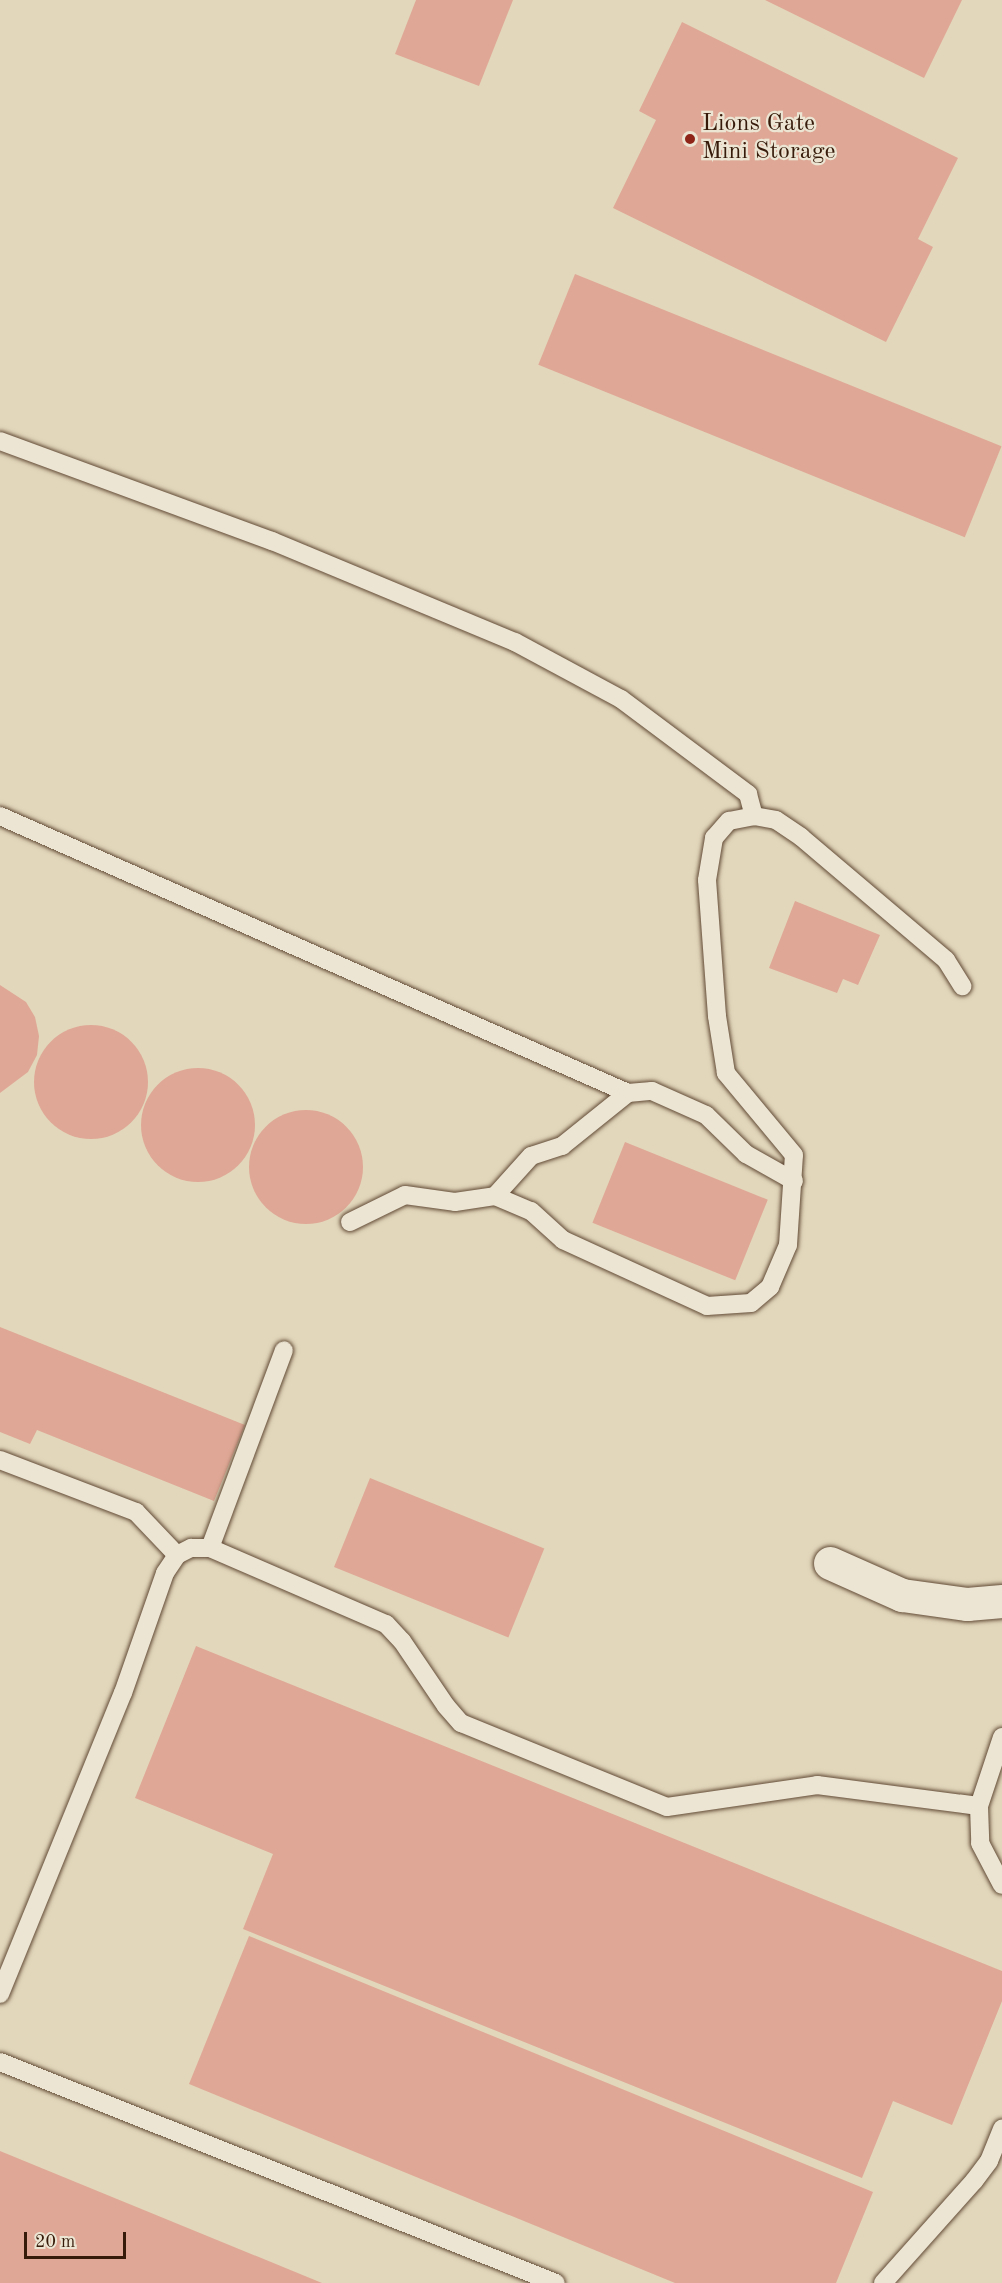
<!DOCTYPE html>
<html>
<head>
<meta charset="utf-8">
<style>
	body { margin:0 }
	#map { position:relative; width:1002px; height:2283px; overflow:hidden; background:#e2d7bb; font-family:"Old Standard TT",serif }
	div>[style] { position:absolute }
	.building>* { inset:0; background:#dfa896; transform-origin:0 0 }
	.round { border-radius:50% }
	.roads { filter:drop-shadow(0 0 2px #624a36) drop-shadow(0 0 2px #624a36) }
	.service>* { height:18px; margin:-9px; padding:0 9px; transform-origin:9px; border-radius:9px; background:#ece5d3 }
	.minor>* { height:33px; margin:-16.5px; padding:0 16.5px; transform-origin:16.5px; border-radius:16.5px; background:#ece5d3 }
	.dots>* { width:16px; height:16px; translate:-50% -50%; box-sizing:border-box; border:3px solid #ece5d3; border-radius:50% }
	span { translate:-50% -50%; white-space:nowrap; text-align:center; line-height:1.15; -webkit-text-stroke:4.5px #ece5d3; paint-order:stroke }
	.poi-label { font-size:24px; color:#371b0a }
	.left { translate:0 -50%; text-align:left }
	.scale { position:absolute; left:24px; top:2232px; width:102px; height:27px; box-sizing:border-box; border:3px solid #371b0a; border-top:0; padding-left:8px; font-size:18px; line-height:21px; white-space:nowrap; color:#371b0a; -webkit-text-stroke:4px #ece5d3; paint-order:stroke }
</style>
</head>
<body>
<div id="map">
	<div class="building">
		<div style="clip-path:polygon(416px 0,513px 0,479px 86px,395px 54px)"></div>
		<div style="clip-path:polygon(765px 0,962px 0,924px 78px)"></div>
		<div style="clip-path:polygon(682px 22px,958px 158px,918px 239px,933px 247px,886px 342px,613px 208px,656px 120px,639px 111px)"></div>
		<div style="left:575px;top:274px;width:460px;height:98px;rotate:22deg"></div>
		<div style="clip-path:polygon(795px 901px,880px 935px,858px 985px,843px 979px,837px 993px,769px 968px)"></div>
		<div style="clip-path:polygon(0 985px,26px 1002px,35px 1017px,39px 1036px,37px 1055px,28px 1072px,0 1093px)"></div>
		<div class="round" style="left:34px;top:1025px;width:114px;height:114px"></div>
		<div class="round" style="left:141px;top:1068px;width:114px;height:114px"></div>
		<div class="round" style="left:249px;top:1110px;width:114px;height:114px"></div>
		<div style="left:625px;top:1142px;width:154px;height:87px;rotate:22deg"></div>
		<div style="clip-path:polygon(0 1327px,245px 1425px,214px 1501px,37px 1430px,30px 1444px,0 1432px)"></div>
		<div style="left:370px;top:1478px;width:188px;height:96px;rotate:22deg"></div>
		<div style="clip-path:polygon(196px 1646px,1002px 1971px,1002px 2001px,952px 2125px,893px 2101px,862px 2178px,243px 1929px,273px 1854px,135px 1798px)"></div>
		<div style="clip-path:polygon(249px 1936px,873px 2192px,836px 2283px,675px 2283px,189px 2084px)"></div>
		<div style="clip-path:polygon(0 2151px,322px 2283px,0 2283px)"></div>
	</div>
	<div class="roads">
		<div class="service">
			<div style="left:0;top:441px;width:290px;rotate:20.2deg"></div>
			<div style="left:272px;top:541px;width:263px;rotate:22.6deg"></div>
			<div style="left:515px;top:642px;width:120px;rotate:28.3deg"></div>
			<div style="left:621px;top:699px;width:159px;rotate:36.8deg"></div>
			<div style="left:748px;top:794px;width:23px;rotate:75deg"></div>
			<div style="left:0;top:816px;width:686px;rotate:23.8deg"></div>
			<div style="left:495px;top:1196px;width:39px;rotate:23deg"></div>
			<div style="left:531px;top:1211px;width:43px;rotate:42.2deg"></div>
			<div style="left:563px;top:1240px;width:158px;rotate:24.6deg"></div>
			<div style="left:707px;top:1306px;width:44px;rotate:-3.9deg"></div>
			<div style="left:751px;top:1303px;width:25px;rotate:-40deg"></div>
			<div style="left:770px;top:1287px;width:46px;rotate:-66.8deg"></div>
			<div style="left:788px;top:1245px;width:90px;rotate:-86.2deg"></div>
			<div style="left:794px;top:1155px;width:107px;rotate:-129.7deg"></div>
			<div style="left:726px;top:1073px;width:58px;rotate:-99deg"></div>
			<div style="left:717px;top:1016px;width:136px;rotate:-94.2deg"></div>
			<div style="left:707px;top:880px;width:43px;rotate:-80.5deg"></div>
			<div style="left:714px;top:838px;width:23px;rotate:-49deg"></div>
			<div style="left:729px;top:821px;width:25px;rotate:-11deg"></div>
			<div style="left:754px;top:816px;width:22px;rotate:10deg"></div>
			<div style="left:776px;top:820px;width:30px;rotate:34deg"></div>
			<div style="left:801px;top:837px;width:190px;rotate:40.3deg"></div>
			<div style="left:946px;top:960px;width:31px;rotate:58deg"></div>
			<div style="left:350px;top:1222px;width:61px;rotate:-26.1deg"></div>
			<div style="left:405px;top:1195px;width:50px;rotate:8deg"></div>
			<div style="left:455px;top:1202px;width:40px;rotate:-8.5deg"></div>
			<div style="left:495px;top:1196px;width:54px;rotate:-48deg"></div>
			<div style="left:531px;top:1156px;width:33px;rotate:-18deg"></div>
			<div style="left:562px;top:1146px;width:85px;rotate:-38.8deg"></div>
			<div style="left:628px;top:1093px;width:24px;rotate:-5deg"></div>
			<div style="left:652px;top:1091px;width:59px;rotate:24deg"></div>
			<div style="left:706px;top:1115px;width:56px;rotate:44.3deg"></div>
			<div style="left:746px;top:1154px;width:55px;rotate:29.4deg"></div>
			<div style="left:0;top:1460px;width:146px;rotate:20.9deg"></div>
			<div style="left:136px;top:1512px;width:59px;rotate:46.4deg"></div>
			<div style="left:210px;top:1548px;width:211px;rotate:-69.5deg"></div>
			<div style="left:1002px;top:1737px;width:73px;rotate:108.4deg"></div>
			<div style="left:979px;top:1806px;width:37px;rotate:88deg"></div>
			<div style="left:980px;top:1843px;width:47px;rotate:62.4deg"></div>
			<div style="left:0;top:1994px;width:325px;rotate:-67.8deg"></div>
			<div style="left:123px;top:1693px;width:127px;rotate:-70.7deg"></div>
			<div style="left:165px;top:1573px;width:22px;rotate:-56deg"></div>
			<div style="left:177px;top:1555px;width:16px;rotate:-27deg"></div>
			<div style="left:191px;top:1548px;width:19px"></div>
			<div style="left:210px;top:1548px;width:192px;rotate:23.4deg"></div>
			<div style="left:386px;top:1624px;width:23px;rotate:47deg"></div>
			<div style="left:402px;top:1641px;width:78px;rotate:55.9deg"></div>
			<div style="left:446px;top:1706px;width:23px;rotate:49deg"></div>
			<div style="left:461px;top:1723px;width:222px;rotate:22.2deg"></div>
			<div style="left:667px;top:1807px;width:152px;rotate:-8.3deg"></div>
			<div style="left:817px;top:1785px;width:163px;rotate:7.4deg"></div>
			<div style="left:0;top:2062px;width:598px;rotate:21.68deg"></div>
			<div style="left:883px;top:2283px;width:137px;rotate:-48.3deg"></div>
			<div style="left:974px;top:2181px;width:25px;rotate:-53deg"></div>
			<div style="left:989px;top:2161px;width:35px;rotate:-68deg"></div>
		</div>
		<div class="minor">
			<div style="left:830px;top:1563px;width:79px;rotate:24deg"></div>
			<div style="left:902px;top:1595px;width:66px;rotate:7.9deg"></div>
			<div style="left:967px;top:1604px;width:35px;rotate:-5deg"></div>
		</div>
	</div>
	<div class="dots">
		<div style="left:690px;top:139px;background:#8f2418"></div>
	</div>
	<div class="poi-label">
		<span class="left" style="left:702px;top:139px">Lions Gate<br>Mini Storage</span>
	</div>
	<div class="scale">20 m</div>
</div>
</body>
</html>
